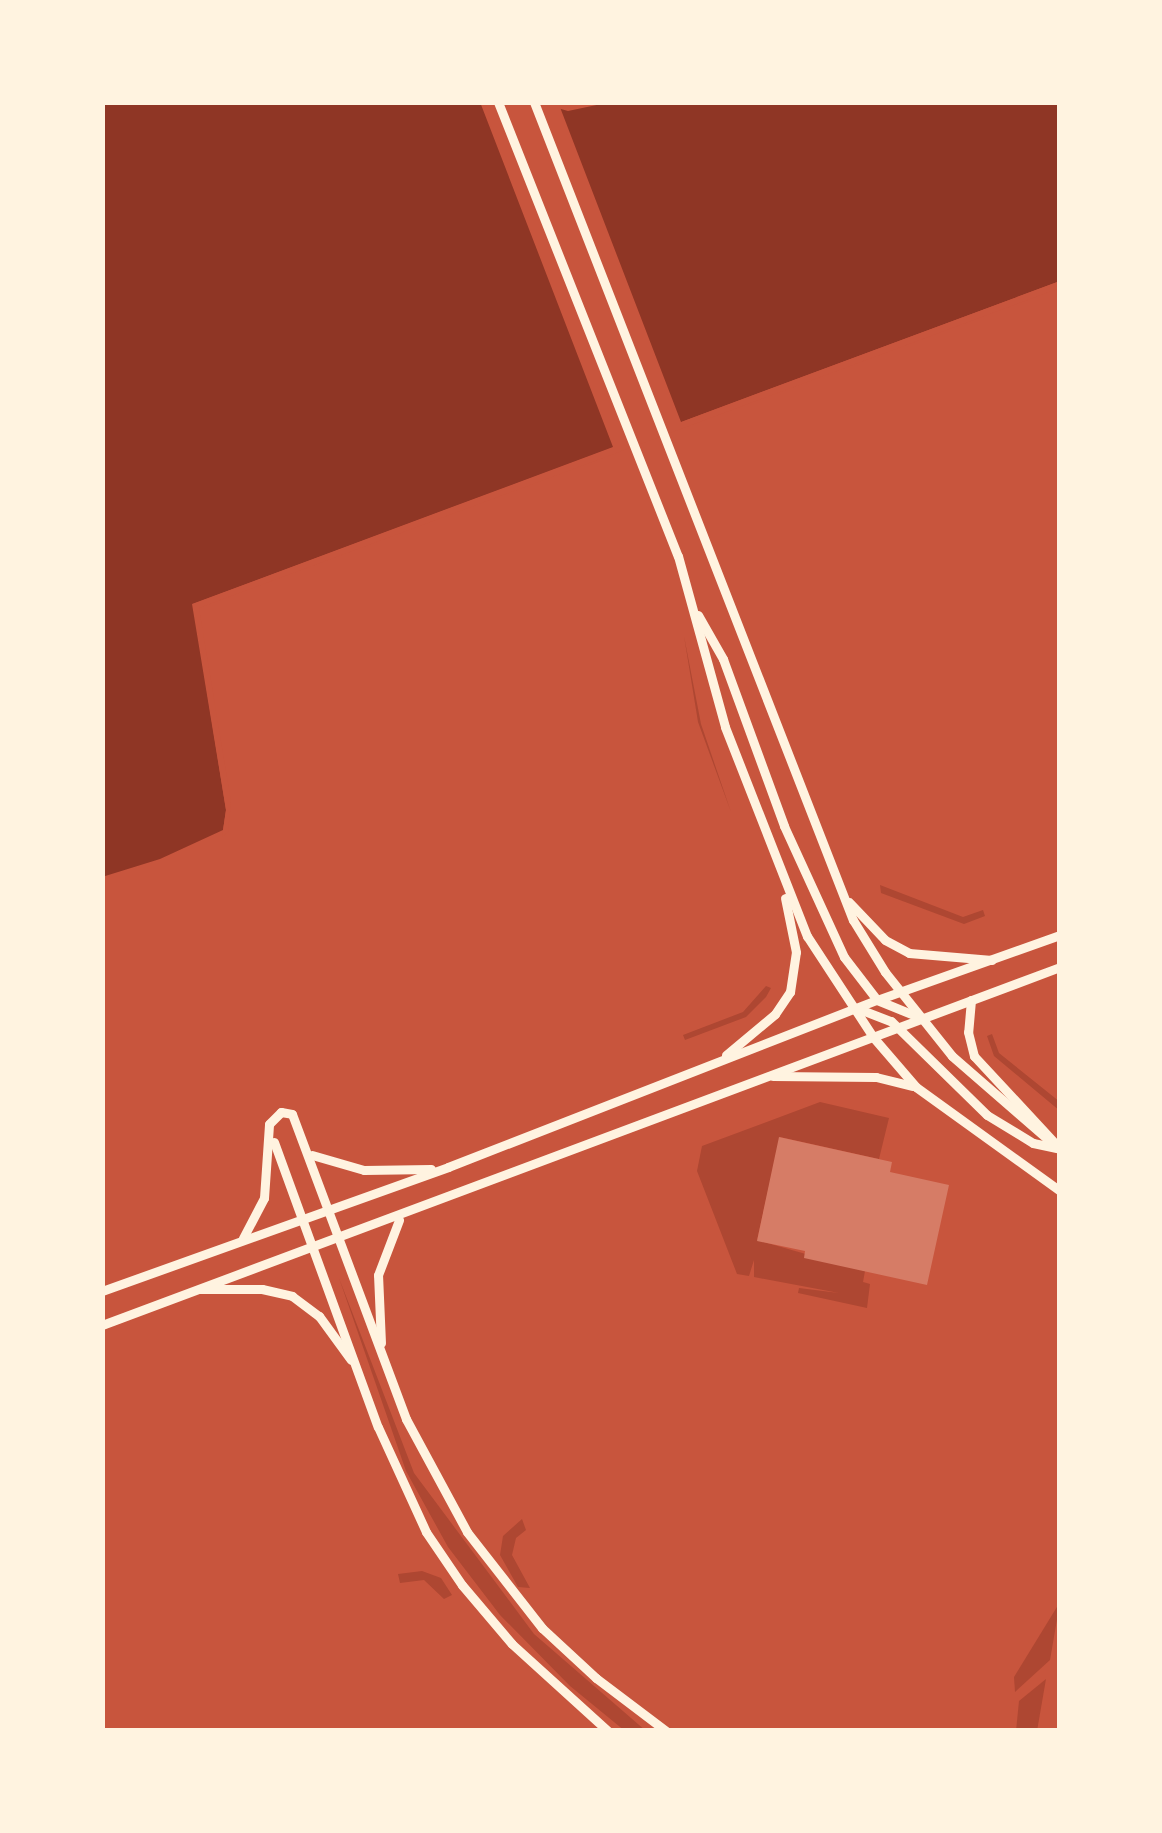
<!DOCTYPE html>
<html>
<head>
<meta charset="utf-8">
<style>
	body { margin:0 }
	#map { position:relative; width:1162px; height:1833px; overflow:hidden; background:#c8553d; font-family:Ubuntu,sans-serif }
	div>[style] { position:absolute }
	.green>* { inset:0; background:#ae4732 }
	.water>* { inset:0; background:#8f3625 }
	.pier>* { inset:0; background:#c8553d }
	.building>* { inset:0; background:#d67c66 }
	.minor>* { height:9px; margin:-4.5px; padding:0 4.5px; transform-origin:4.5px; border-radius:4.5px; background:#fff3e0 }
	span { translate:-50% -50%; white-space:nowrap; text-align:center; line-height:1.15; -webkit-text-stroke:10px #fff3e0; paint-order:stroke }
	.frame { position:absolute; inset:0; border:105px solid #fff3e0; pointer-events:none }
</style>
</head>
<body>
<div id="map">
	<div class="green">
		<div style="clip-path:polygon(684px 636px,701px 724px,731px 812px,698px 722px)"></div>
		<div style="clip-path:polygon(880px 885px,963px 917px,983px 910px,985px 916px,964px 924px,881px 893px)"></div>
		<div style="clip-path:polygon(766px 986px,771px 988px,766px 997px,746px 1017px,685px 1040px,683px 1035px,743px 1012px)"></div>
		<div style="clip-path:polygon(992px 1034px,999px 1053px,1060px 1102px,1060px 1111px,994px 1056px,987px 1036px)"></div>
		<div style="clip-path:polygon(820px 1102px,889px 1118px,879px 1159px,780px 1137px,757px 1240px,865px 1271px,863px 1282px,870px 1284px,867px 1308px,798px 1293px,799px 1288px,839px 1293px,754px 1277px,754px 1260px,749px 1276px,737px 1274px,697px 1171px,702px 1146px)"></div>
		<div style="clip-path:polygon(339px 1278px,414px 1473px,534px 1634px,646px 1731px,625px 1731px,570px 1686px,500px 1615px,448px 1547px,406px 1471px)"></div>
		<div style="clip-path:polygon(522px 1519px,526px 1530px,516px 1538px,512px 1555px,530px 1588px,518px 1587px,500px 1555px,503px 1536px)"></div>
		<div style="clip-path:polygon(422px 1571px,441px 1578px,452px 1595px,444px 1599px,424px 1580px,400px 1583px,398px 1574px)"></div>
		<div style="clip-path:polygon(1060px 1602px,1050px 1660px,1015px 1692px,1014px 1677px)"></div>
		<div style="clip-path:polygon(1046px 1679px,1037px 1731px,1016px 1731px,1019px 1701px)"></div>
	</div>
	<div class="water">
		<div style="clip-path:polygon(102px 102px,536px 102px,568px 111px,611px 102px,1060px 102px,1060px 281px,193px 604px,226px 810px,223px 830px,160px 859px,102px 877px)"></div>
	</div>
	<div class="pier">
		<div style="clip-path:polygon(480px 102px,558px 102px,681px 422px,1060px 281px,1060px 288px,199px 608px,231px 802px,228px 832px,222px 837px,226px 810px,192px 604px,613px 447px)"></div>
	</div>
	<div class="building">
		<div style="clip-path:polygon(779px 1137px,892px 1162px,890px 1172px,949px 1185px,927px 1285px,804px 1258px,805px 1251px,757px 1241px)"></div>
	</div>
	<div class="minor">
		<div style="left:498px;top:102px;width:488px;rotate:68.4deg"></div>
		<div style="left:678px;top:556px;width:177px;rotate:74.6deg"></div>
		<div style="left:725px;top:727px;width:225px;rotate:68.6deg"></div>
		<div style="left:807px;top:936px;width:121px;rotate:56.8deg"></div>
		<div style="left:873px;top:1037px;width:66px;rotate:49.3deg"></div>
		<div style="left:916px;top:1087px;width:178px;rotate:35.8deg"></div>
		<div style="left:534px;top:102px;width:878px;rotate:68.7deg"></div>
		<div style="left:853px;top:920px;width:61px;rotate:58.4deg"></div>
		<div style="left:885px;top:972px;width:107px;rotate:51.4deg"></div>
		<div style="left:952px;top:1056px;width:143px;rotate:41deg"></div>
		<div style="left:698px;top:615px;width:51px;rotate:60.4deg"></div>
		<div style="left:723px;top:659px;width:178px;rotate:69.9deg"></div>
		<div style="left:784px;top:826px;width:144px;rotate:65.4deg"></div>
		<div style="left:844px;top:957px;width:54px;rotate:52.5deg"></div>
		<div style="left:877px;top:1000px;width:48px;rotate:22.2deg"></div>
		<div style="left:849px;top:902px;width:52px;rotate:46.5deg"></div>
		<div style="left:885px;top:940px;width:27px;rotate:28deg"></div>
		<div style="left:909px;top:953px;width:83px;rotate:4.8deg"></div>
		<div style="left:971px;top:1000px;width:32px;rotate:95deg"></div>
		<div style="left:968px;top:1032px;width:25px;rotate:76deg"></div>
		<div style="left:974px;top:1056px;width:116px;rotate:47.1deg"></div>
		<div style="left:859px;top:1009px;width:34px;rotate:21deg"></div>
		<div style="left:891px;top:1021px;width:134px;rotate:44.4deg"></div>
		<div style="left:987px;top:1115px;width:54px;rotate:31.3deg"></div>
		<div style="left:1033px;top:1143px;width:24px;rotate:12deg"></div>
		<div style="left:726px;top:1055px;width:64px;rotate:-39.9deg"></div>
		<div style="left:775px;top:1014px;width:27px;rotate:-56deg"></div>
		<div style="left:790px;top:992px;width:40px;rotate:-81.5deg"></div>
		<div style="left:796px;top:952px;width:55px;rotate:-101.5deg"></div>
		<div style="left:773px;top:1076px;width:103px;rotate:0.6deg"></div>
		<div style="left:876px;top:1077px;width:37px;rotate:14deg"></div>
		<div style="left:274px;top:1142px;width:303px;rotate:70deg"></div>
		<div style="left:378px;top:1427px;width:115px;rotate:65.4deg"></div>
		<div style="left:426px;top:1532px;width:64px;rotate:55.8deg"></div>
		<div style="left:462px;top:1585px;width:77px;rotate:49.7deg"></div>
		<div style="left:512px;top:1644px;width:130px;rotate:42.2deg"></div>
		<div style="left:312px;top:1155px;width:54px;rotate:16.1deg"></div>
		<div style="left:364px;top:1170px;width:67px;rotate:-0.9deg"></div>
		<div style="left:243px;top:1238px;width:45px;rotate:-62.3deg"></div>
		<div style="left:264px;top:1198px;width:74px;rotate:-86.1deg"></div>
		<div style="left:269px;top:1124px;width:17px;rotate:-45deg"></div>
		<div style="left:281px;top:1112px;width:11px;rotate:10deg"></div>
		<div style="left:292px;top:1114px;width:326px;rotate:69.5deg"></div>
		<div style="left:406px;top:1419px;width:128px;rotate:61.6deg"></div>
		<div style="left:467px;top:1532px;width:122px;rotate:52deg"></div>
		<div style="left:542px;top:1628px;width:74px;rotate:42.8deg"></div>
		<div style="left:596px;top:1678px;width:88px;rotate:37.1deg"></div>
		<div style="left:200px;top:1289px;width:62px"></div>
		<div style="left:262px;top:1289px;width:31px;rotate:13deg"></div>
		<div style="left:292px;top:1296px;width:34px;rotate:37deg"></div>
		<div style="left:319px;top:1316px;width:54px;rotate:54deg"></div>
		<div style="left:102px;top:1291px;width:368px;rotate:-19.7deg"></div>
		<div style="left:448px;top:1167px;width:460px;rotate:-21.3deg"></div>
		<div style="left:877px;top:1000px;width:194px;rotate:-19.6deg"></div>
		<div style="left:102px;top:1325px;width:1023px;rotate:-20.49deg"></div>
		<div style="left:381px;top:1343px;width:68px;rotate:-92.5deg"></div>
		<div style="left:378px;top:1275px;width:59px;rotate:-69.1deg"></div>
	</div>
	<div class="frame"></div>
</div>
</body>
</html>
